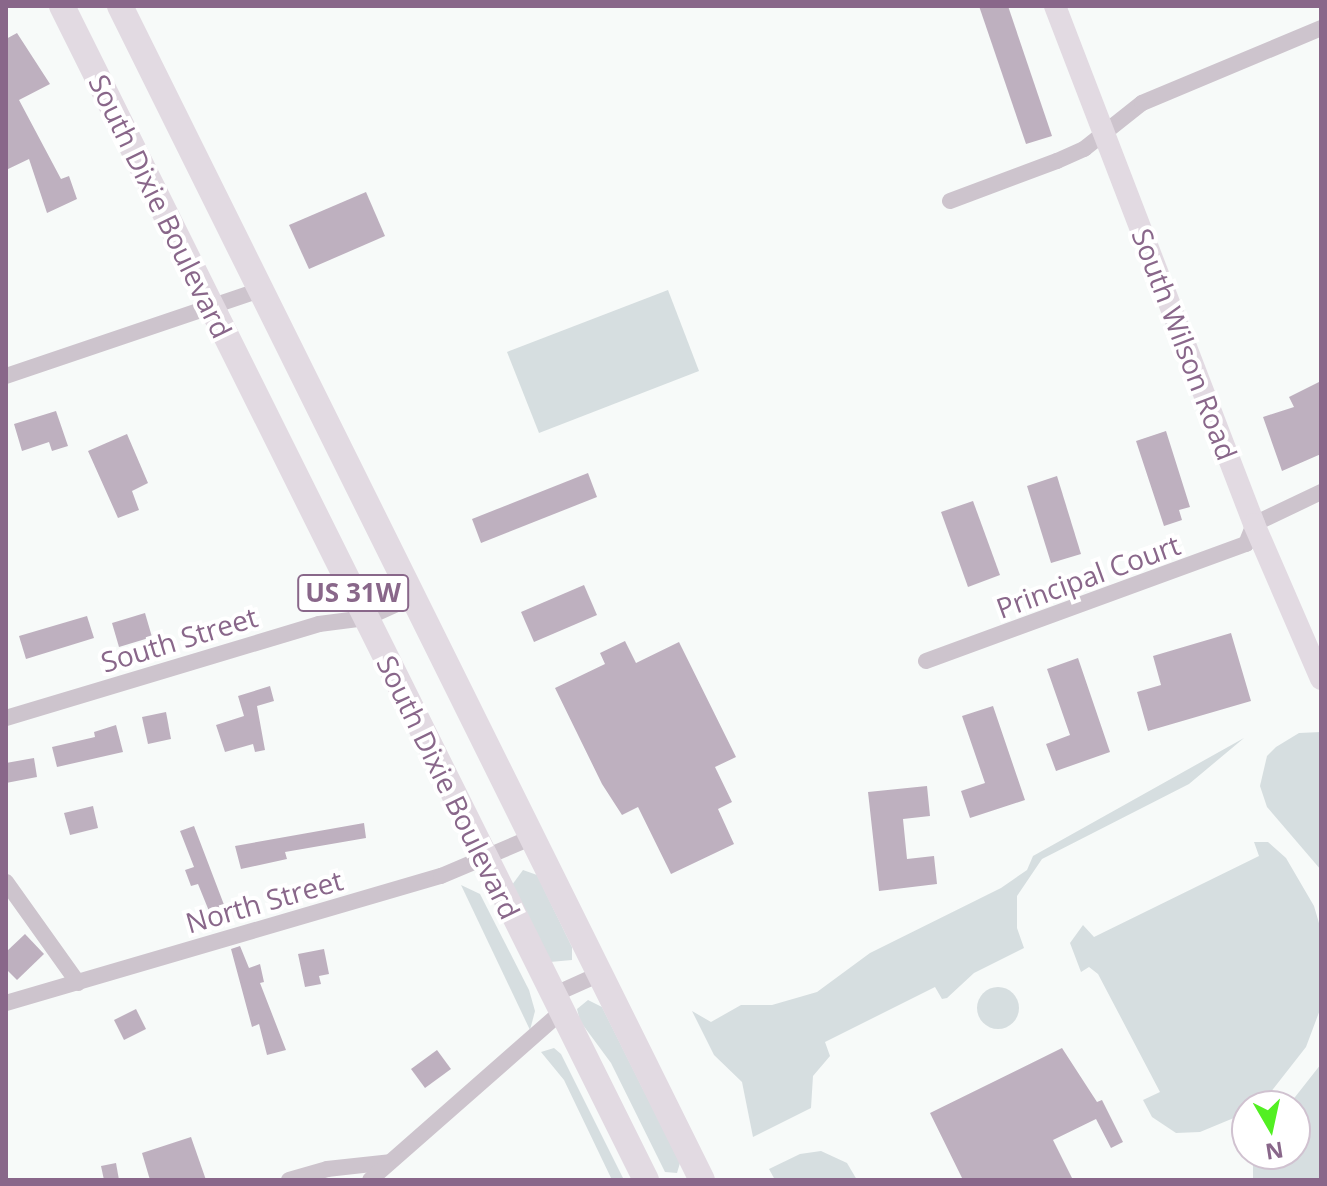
<!DOCTYPE html>
<style>
body{margin:0}
#map{position:relative;width:1327px;height:1186px;overflow:hidden;background:#f7faf9;font-family:"Open Sans",sans-serif}
div>[style]{position:absolute}
.green>*{inset:0;background:#d6dee0}
.round{border-radius:50%}
.building>*{inset:0;background:#beb0bf}
.minor>*{height:16px;margin:-8px;padding:0 8px;transform-origin:8px;border-radius:8px;background:#cdc4cd}
.secondary>*{height:22px;margin:-11px;padding:0 11px;transform-origin:11px;border-radius:11px;background:#e2dae2}
.trunk>*{height:26px;margin:-13px;padding:0 13px;transform-origin:13px;border-radius:13px;background:#e2dae2}
span{translate:-50% -50%;white-space:nowrap;text-align:center;line-height:1.15;-webkit-text-stroke:8px #fff;paint-order:stroke}
.shield-label span{padding:2px 6px;background:#fff;border:2px solid;border-radius:6px;-webkit-text-stroke-width:0}
.shield-label{font-size:26px;color:#89678a;font-weight:700}
.street-label{font-size:28px;color:#89678a}
.frame{position:absolute;inset:0;border:8px solid #89678a;pointer-events:none}
.north{position:absolute;left:1231px;top:1090px;width:80px;height:80px;box-sizing:border-box;background:#fff;border:2px solid #d0c2d0;border-radius:50%;rotate:171deg;font-size:22px;font-weight:700;line-height:32px;text-align:center;color:#89678a}
.north::after{content:'';display:block;margin:auto;width:28px;height:36px;background:#52ef22;clip-path:polygon(50% 0,100% 100%,50% 72%,0 100%)}
</style>
<div id="map">
<div class="green">
<i style="clip-path:polygon(668px 290px,699px 371px,539px 433px,507px 352px)"></i>
<i style="clip-path:polygon(1321px 732px,1321px 870px,1267px 807px,1260px 786px,1267px 756px,1276px 747px,1299px 733px)"></i>
<i style="clip-path:polygon(1244px 738px,1189px 784px,1042px 859px,1017px 896px,1017px 928px,1024px 948px,974px 973px,947px 998px,942px 999px,935px 987px,825px 1042px,830px 1056px,813px 1076px,811px 1108px,753px 1137px,742px 1082px,714px 1055px,692px 1011px,711px 1022px,741px 1005px,772px 1005px,817px 992px,870px 953px,1001px 888px,1027px 870px,1033px 856px)"></i>
<i style="clip-path:polygon(1254px 842px,1268px 842px,1286px 858px,1314px 906px,1321px 930px,1321px 1007px,1306px 1047px,1270px 1093px,1241px 1115px,1200px 1132px,1176px 1133px,1152px 1117px,1143px 1100px,1160px 1092px,1098px 974px,1089px 967px,1081px 972px,1070px 943px,1083px 925px,1094px 937px,1259px 856px)"></i>
<i style="clip-path:polygon(523px 870px,537px 875px,572px 947px,572px 960px,550px 962px,512px 885px)"></i>
<i style="clip-path:polygon(461px 885px,480px 894px,529px 990px,535px 1011px,530px 1030px)"></i>
<i class="round" style="left:977px;top:987px;width:42px;height:42px"></i>
<i style="clip-path:polygon(588px 1000px,602px 1007px,680px 1163px,677px 1173px,665px 1172px,611px 1063px,580px 1021px,577px 1009px)"></i>
<i style="clip-path:polygon(554px 1048px,561px 1054px,624px 1180px,612px 1180px,564px 1080px,541px 1052px)"></i>
<i style="clip-path:polygon(1321px 1064px,1321px 1180px,1253px 1180px,1253px 1154px,1295px 1154px,1295px 1106px,1288px 1106px)"></i>
<i style="clip-path:polygon(821px 1151px,847px 1163px,857px 1180px,775px 1180px,769px 1169px,800px 1154px)"></i>
</div>
<div class="building">
<i style="clip-path:polygon(979px 6px,1008px 6px,1052px 136px,1026px 144px)"></i>
<i style="clip-path:polygon(17px 33px,50px 84px,19px 100px,61px 179px,69px 176px,77px 199px,47px 213px,29px 159px,6px 170px,6px 39px)"></i>
<i style="clip-path:polygon(366px 192px,385px 236px,309px 269px,289px 225px)"></i>
<i style="clip-path:polygon(1321px 381px,1321px 454px,1282px 471px,1263px 417px,1294px 407px,1289px 397px)"></i>
<i style="clip-path:polygon(56px 411px,68px 446px,52px 451px,49px 442px,22px 451px,14px 424px)"></i>
<i style="clip-path:polygon(1166px 431px,1190px 507px,1179px 510px,1182px 520px,1164px 526px,1136px 441px)"></i>
<i style="clip-path:polygon(127px 434px,148px 483px,132px 491px,139px 510px,118px 518px,88px 451px)"></i>
<i style="clip-path:polygon(588px 473px,597px 497px,481px 543px,472px 519px)"></i>
<i style="clip-path:polygon(1057px 476px,1081px 554px,1051px 563px,1027px 486px)"></i>
<i style="clip-path:polygon(973px 501px,1000px 575px,968px 587px,941px 512px)"></i>
<i style="clip-path:polygon(584px 585px,597px 615px,534px 642px,521px 612px)"></i>
<i style="clip-path:polygon(145px 613px,152px 637px,119px 647px,112px 623px)"></i>
<i style="clip-path:polygon(87px 616px,94px 638px,26px 659px,19px 636px)"></i>
<i style="clip-path:polygon(1231px 633px,1251px 701px,1148px 731px,1137px 692px,1161px 685px,1153px 656px)"></i>
<i style="clip-path:polygon(625px 641px,636px 663px,679px 642px,736px 757px,715px 767px,732px 802px,718px 809px,734px 844px,671px 874px,638px 807px,622px 815px,602px 784px,555px 688px,605px 664px,600px 653px)"></i>
<i style="clip-path:polygon(1078px 658px,1110px 752px,1056px 771px,1046px 744px,1070px 735px,1047px 669px)"></i>
<i style="clip-path:polygon(270px 686px,274px 701px,257px 706px,265px 750px,255px 752px,253px 744px,225px 752px,216px 725px,244px 716px,238px 696px)"></i>
<i style="clip-path:polygon(993px 706px,1025px 800px,970px 818px,961px 791px,985px 783px,962px 716px)"></i>
<i style="clip-path:polygon(166px 712px,171px 739px,148px 744px,142px 717px)"></i>
<i style="clip-path:polygon(116px 725px,123px 752px,57px 767px,52px 747px,95px 737px,94px 732px)"></i>
<i style="clip-path:polygon(34px 758px,37px 777px,6px 783px,6px 763px)"></i>
<i style="clip-path:polygon(927px 786px,930px 816px,903px 819px,907px 859px,934px 856px,937px 884px,879px 891px,868px 792px)"></i>
<i style="clip-path:polygon(93px 806px,98px 828px,70px 835px,64px 813px)"></i>
<i style="clip-path:polygon(364px 823px,366px 838px,285px 852px,287px 859px,241px 869px,235px 846px)"></i>
<i style="clip-path:polygon(194px 826px,226px 910px,211px 916px,198px 884px,191px 886px,185px 870px,194px 867px,180px 831px)"></i>
<i style="clip-path:polygon(25px 934px,44px 954px,17px 980px,6px 969px,6px 952px)"></i>
<i style="clip-path:polygon(240px 946px,249px 968px,260px 964px,264px 982px,260px 983px,286px 1050px,267px 1055px,259px 1024px,252px 1027px,231px 949px)"></i>
<i style="clip-path:polygon(324px 949px,329px 974px,319px 976px,321px 984px,305px 987px,298px 954px)"></i>
<i style="clip-path:polygon(136px 1009px,146px 1029px,124px 1040px,114px 1020px)"></i>
<i style="clip-path:polygon(1062px 1048px,1097px 1102px,1102px 1100px,1123px 1142px,1111px 1148px,1096px 1119px,1053px 1140px,1073px 1180px,963px 1180px,930px 1113px)"></i>
<i style="clip-path:polygon(437px 1050px,451px 1069px,425px 1088px,411px 1069px)"></i>
<i style="clip-path:polygon(191px 1137px,206px 1180px,150px 1180px,142px 1153px)"></i>
<i style="clip-path:polygon(116px 1163px,119px 1180px,104px 1180px,101px 1166px)"></i>
</div>
<div class="minor">
<i style="left:950px;top:201px;width:114px;rotate:-20.5deg"></i>
<i style="left:1057px;top:161px;width:30px;rotate:-24deg"></i>
<i style="left:1084px;top:149px;width:74px;rotate:-38.4deg"></i>
<i style="left:1142px;top:103px;width:194px;rotate:-22.7deg"></i>
<i style="left:6px;top:376px;width:268px;rotate:-18.7deg"></i>
<i style="left:926px;top:661px;width:341px;rotate:-20.1deg"></i>
<i style="left:1246px;top:544px;width:22px;rotate:-68deg"></i>
<i style="left:1254px;top:524px;width:74px;rotate:-25.5deg"></i>
<i style="left:6px;top:718px;width:327px;rotate:-16.7deg"></i>
<i style="left:319px;top:624px;width:47px;rotate:-7.3deg"></i>
<i style="left:366px;top:618px;width:51px;rotate:-24.5deg"></i>
<i style="left:6px;top:882px;width:124px;rotate:54.5deg"></i>
<i style="left:553px;top:995px;width:54px;rotate:-24.2deg"></i>
<i style="left:6px;top:1003px;width:453px;rotate:-16.3deg"></i>
<i style="left:441px;top:876px;width:100px;rotate:-23deg"></i>
<i style="left:289px;top:1180px;width:40px;rotate:-16deg"></i>
<i style="left:327px;top:1169px;width:63px;rotate:-6.3deg"></i>
<i style="left:370px;top:1180px;width:254px;rotate:-41.3deg"></i>
</div>
<div class="secondary">
<i style="left:1055px;top:6px;width:555px;rotate:68.98deg"></i>
<i style="left:1254px;top:524px;width:169px;rotate:66.6deg"></i>
</div>
<div class="trunk">
<i style="left:62px;top:6px;width:1311px;rotate:63.55deg"></i>
<i style="left:120px;top:6px;width:1310px;rotate:63.63deg"></i>
</div>
<div class="shield-label">
<span style="left:353px;top:593px">US 31W</span>
</div>
<div class="street-label">
<span style="left:161px;top:206px;rotate:64deg">South Dixie Boulevard</span>
<span style="left:1185px;top:344px;rotate:69deg">South Wilson Road</span>
<span style="left:1088px;top:576px;rotate:-20deg">Principal Court</span>
<span style="left:179px;top:639px;rotate:-17deg">South Street</span>
<span style="left:449px;top:787px;rotate:64deg">South Dixie Boulevard</span>
<span style="left:264px;top:901px;rotate:-16deg">North Street</span>
</div>
<div class="frame"></div>
<div class="north">N</div>
</div>
